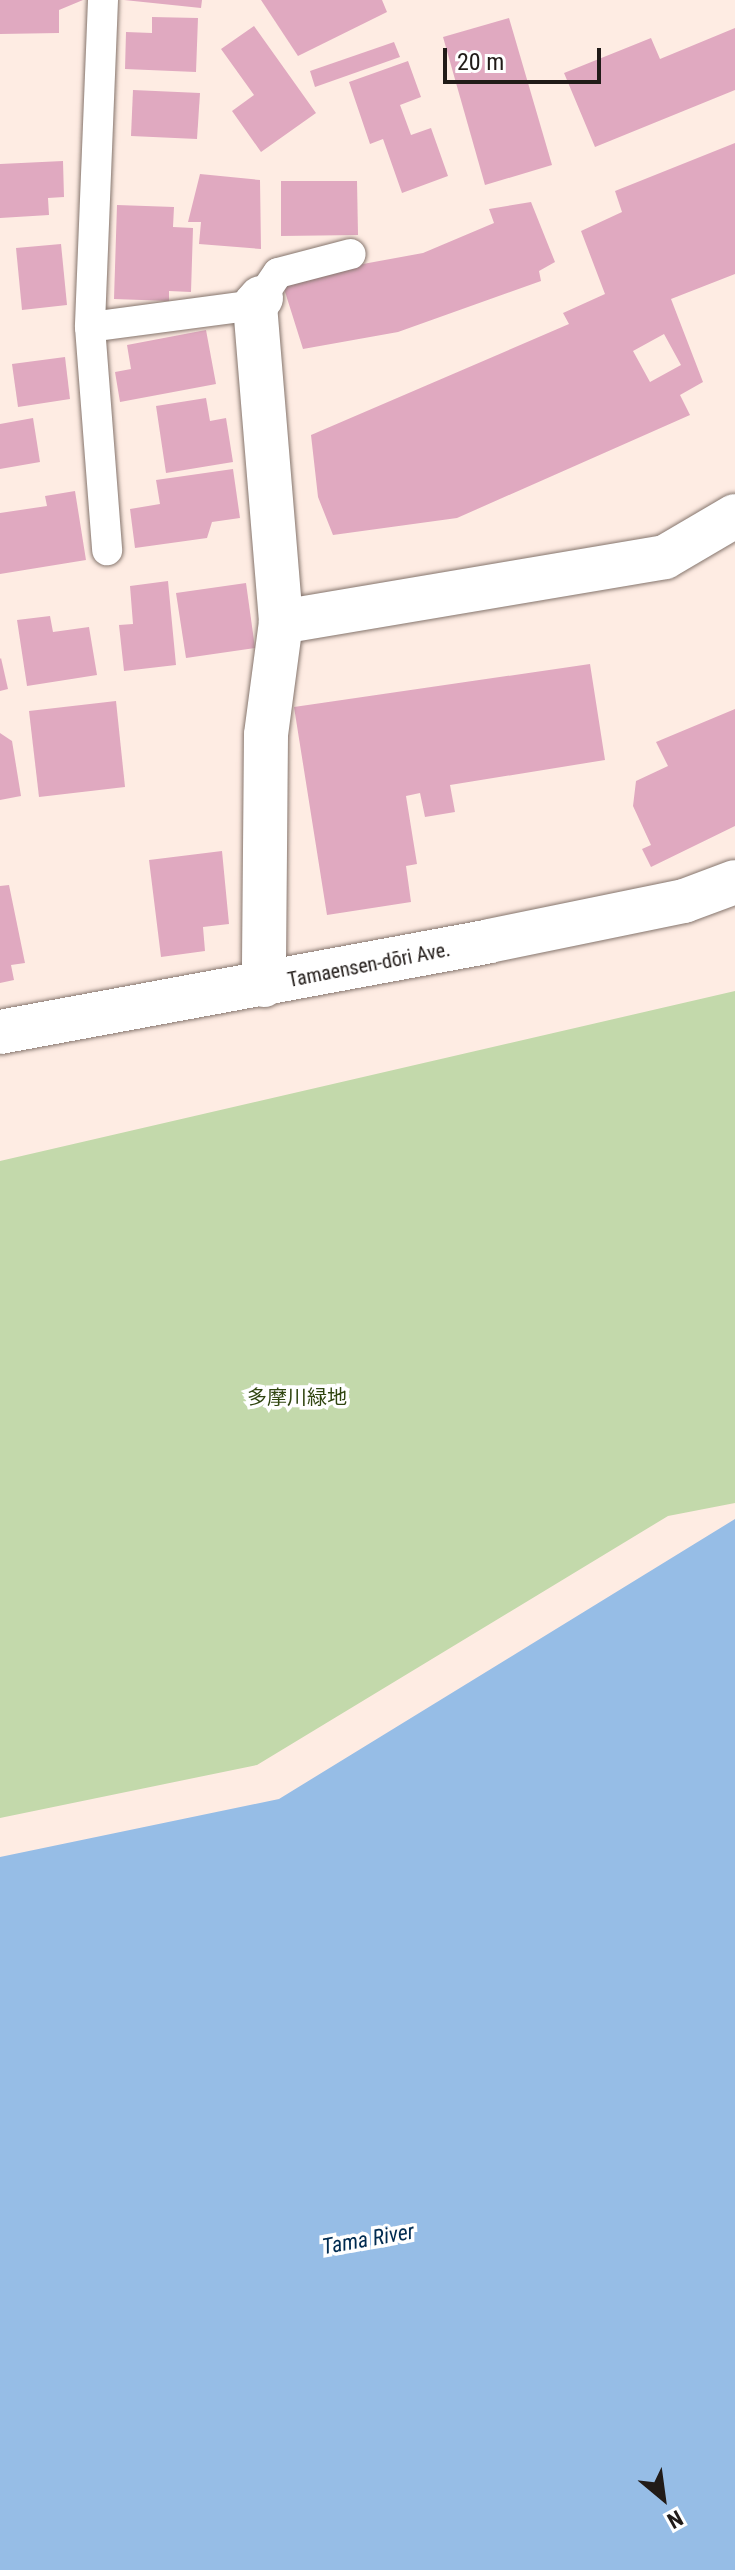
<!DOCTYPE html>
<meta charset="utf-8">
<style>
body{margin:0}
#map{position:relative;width:735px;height:2570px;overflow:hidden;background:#feece3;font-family:"Roboto Condensed","Noto Sans JP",sans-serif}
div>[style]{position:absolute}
.green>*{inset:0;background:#c3d9ab}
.water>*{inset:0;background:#96bde6}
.building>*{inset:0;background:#e0a9c0}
.roads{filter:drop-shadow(0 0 2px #85756d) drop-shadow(0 0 2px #85756d)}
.service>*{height:30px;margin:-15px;padding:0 15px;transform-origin:15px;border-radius:15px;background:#fff}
.minor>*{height:44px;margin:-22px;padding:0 22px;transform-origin:22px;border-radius:22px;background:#fff}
.primary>*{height:44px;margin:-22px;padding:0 22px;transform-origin:22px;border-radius:22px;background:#fff}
span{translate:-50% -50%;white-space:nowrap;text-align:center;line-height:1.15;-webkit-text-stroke:7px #fff;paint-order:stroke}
.street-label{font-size:20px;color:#211b18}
.park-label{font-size:20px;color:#304510}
.water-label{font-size:22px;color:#002b50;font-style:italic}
.north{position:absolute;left:623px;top:2458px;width:80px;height:80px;-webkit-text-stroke:6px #fff;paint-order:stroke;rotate:151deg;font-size:22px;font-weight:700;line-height:32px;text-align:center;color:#211b18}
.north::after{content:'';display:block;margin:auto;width:28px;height:36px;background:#211b18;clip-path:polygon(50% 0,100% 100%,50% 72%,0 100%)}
.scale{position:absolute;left:443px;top:48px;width:158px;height:36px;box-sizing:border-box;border:4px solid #211b18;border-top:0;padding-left:10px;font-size:24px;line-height:28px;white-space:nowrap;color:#211b18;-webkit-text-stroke:6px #fff;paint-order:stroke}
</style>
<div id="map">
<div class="green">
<i style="clip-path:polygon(735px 991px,735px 1503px,668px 1516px,257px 1765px,0 1818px,0 1161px)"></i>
</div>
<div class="water">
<i style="clip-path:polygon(735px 1519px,735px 2570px,0 2570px,0 1857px,279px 1799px)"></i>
</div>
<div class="building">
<i style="clip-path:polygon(0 0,83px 0,59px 10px,59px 33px,0 34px)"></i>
<i style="clip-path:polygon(124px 0,202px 0,201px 8px)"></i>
<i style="clip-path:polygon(261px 0,382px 0,387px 12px,298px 56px)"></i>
<i style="clip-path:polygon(152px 17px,198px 18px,196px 72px,125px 69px,126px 32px,152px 33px)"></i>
<i style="clip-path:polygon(509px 18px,552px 165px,485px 185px,443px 37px)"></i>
<i style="clip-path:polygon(254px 26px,316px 113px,261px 152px,232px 111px,254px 95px,221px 49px)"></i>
<i style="clip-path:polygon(735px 28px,735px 90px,595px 147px,564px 73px,651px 38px,660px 59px)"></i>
<i style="clip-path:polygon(394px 42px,400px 57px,315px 87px,310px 71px)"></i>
<i style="clip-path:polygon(408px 61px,421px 97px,400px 105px,411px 135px,431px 128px,448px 176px,402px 193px,383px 139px,370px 144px,349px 82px)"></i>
<i style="clip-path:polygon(133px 90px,200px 93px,197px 139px,131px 136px)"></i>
<i style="clip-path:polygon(evenodd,735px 143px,735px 274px,671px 299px,703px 382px,680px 395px,690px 415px,457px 518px,333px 535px,318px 497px,311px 435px,569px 324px,563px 313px,605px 294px,581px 231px,622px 212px,615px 191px,735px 143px,664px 334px,681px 365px,650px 382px,633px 351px,664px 334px)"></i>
<i style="clip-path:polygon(63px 161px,64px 197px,48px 198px,49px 215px,0 218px,0 164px)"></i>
<i style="clip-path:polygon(200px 174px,260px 180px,261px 249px,199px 244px,201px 222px,188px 222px)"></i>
<i style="clip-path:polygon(281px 181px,357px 181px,358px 235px,281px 236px)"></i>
<i style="clip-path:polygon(531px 202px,555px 262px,539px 271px,541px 281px,398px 332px,303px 349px,281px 279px,423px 253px,494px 223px,489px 209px)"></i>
<i style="clip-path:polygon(117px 205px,174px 207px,173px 227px,193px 228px,191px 292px,169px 291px,169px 301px,114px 299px)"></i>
<i style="clip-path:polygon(61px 244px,67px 305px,22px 310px,16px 248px)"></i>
<i style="clip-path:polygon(206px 330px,216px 384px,120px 402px,115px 372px,131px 369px,127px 345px)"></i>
<i style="clip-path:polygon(65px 357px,70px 399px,18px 407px,12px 364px)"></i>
<i style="clip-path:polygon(206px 398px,210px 421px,226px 418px,233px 462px,166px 473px,156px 406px)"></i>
<i style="clip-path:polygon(33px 418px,40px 462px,0 469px,0 424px)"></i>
<i style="clip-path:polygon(233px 469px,240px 518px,212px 522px,207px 538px,135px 548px,130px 509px,160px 504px,156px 480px)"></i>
<i style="clip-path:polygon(75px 491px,86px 560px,0 574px,0 513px,47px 506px,45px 496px)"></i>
<i style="clip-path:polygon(168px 581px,176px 665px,124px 671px,119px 625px,133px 624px,130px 586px)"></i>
<i style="clip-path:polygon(246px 583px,255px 648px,186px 658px,176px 593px)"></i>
<i style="clip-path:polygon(50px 616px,53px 632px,89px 627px,97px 675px,27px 686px,17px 620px)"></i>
<i style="clip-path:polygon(1px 658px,8px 689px,0 691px,0 659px)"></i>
<i style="clip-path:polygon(590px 664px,605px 760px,450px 785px,455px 812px,425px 817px,420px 793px,406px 796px,417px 864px,406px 866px,411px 902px,327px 915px,294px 707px)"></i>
<i style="clip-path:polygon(116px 701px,125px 787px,39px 797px,29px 711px)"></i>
<i style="clip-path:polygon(735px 709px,735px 826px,651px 867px,642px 849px,651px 845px,633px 806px,636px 781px,668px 766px,656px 742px)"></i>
<i style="clip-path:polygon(0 733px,12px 741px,21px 796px,0 800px)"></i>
<i style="clip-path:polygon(222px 851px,229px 924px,203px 927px,205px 951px,161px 957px,149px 860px)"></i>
<i style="clip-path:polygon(9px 885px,25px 963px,11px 965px,14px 980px,0 983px,0 886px)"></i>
</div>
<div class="roads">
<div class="service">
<i style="left:103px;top:0;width:327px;rotate:92.3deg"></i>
<i style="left:90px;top:327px;width:224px;rotate:85.6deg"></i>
<i style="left:261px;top:298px;width:30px;rotate:-56deg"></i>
<i style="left:278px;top:273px;width:75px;rotate:-14.6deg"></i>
<i style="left:90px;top:327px;width:166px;rotate:-7.6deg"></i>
</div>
<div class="minor">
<i style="left:261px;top:298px;width:9px;rotate:131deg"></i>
<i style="left:255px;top:305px;width:318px;rotate:85.3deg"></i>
<i style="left:281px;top:622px;width:114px;rotate:97.6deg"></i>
<i style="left:266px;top:735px;width:250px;rotate:90.5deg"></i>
<i style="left:281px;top:622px;width:389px;rotate:-9.6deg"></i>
<i style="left:665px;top:557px;width:81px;rotate:-30.4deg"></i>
</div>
<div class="primary">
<i style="left:0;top:1032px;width:497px;rotate:-10.5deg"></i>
<i style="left:489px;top:941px;width:199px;rotate:-11.6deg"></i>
<i style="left:684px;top:901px;width:54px;rotate:-20.4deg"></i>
</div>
</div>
<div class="street-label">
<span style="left:369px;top:965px;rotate:-11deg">Tamaensen-dōri Ave.</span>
</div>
<div class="park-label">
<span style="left:297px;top:1397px">多摩川緑地</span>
</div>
<div class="water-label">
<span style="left:368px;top:2239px;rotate:-10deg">Tama River</span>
</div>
<div class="north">N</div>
<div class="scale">20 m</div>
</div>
